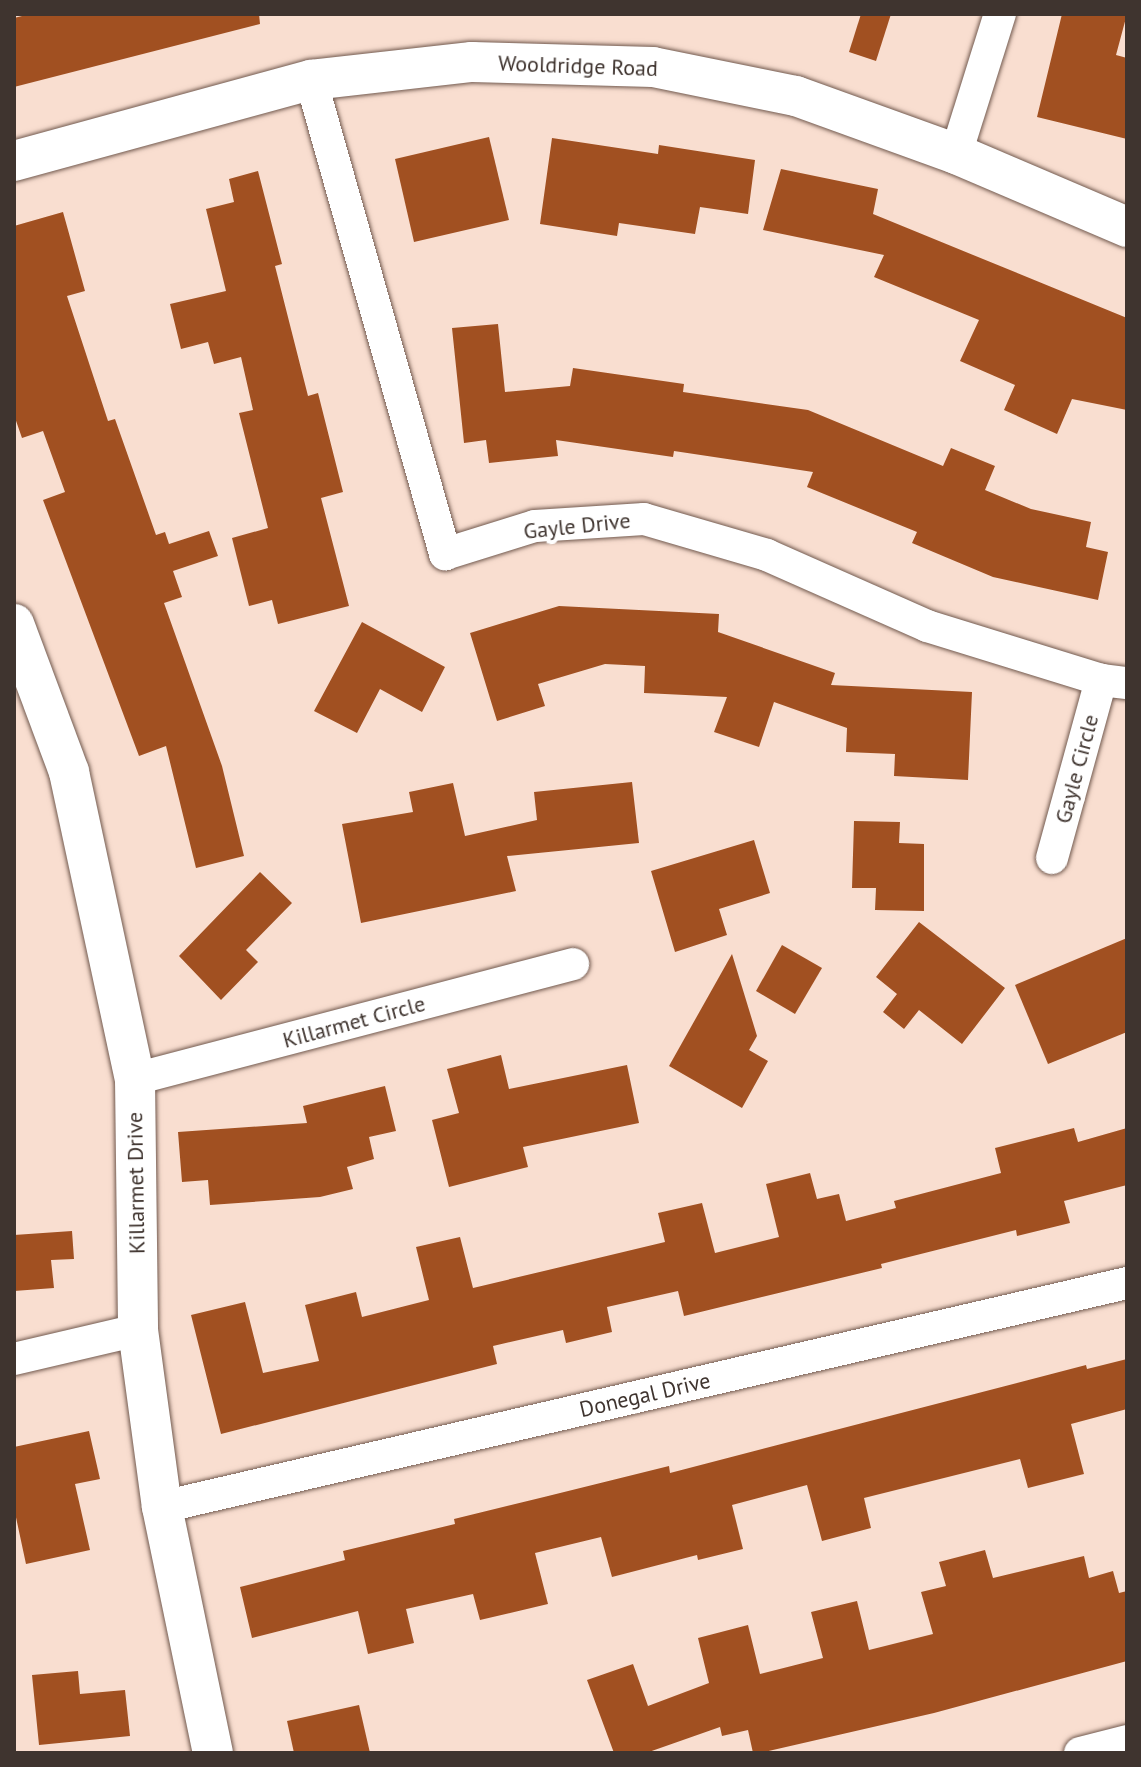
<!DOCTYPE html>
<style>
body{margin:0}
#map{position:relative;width:1141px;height:1767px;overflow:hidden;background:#f9ded0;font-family:"PT Sans",sans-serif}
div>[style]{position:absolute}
.building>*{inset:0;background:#a15021}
.roads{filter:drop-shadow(0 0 2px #725a4f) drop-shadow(0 0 2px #725a4f)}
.minor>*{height:32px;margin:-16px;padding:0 16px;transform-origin:16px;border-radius:16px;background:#fff}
.tertiary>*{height:40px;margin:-20px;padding:0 20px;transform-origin:20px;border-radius:20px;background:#fff}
span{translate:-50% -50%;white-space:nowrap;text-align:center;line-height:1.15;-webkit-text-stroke:8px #fff;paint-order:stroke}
.street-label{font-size:22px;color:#3f342f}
.frame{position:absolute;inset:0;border:16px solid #3f342f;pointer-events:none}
</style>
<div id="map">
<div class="building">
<i style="clip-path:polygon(30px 14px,259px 14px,260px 24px,14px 87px,14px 18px)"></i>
<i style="clip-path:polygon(861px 14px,891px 14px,876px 61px,849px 52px)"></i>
<i style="clip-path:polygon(1062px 14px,1127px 14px,1116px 55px,1127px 58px,1127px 139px,1037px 117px)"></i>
<i style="clip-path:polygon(489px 137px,509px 220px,414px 242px,395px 159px)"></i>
<i style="clip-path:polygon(552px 138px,658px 154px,659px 145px,755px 160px,748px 214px,700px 207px,695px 234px,619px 223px,617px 236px,540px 224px)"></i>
<i style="clip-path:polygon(781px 169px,878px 189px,873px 214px,1127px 318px,1127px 410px,1072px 399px,1057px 434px,1004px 410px,1015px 385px,960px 361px,979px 320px,874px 277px,884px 255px,763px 230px)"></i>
<i style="clip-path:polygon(258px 171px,282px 264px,275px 266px,308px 396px,318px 393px,343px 492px,321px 498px,349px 606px,278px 624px,272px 600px,249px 606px,232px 538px,268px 528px,239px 413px,253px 410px,241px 357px,214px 364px,208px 342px,181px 349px,170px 304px,226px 291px,206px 209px,234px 202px,229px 179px)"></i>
<i style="clip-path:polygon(63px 212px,85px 291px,67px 296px,108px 421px,115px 419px,156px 535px,165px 532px,169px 544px,209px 531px,218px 556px,173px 571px,182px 597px,164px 603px,222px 766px,244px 856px,196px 868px,166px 746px,139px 756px,43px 500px,65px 492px,43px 431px,22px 438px,14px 415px,14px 226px)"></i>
<i style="clip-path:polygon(498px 324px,505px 392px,570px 386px,573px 368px,684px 384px,683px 392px,808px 410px,943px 466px,951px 448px,995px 466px,985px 490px,1031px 509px,1091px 522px,1086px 547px,1108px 552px,1098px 600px,993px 577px,912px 543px,917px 532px,807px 487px,813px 472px,674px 451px,673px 457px,556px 440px,558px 456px,489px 463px,486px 440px,464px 443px,452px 328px)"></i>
<i style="clip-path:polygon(559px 606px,719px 614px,718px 632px,835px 673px,831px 685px,972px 692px,968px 780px,894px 776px,895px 754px,846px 752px,847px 728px,774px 702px,759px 747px,714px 732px,727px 697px,644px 693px,645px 666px,605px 664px,538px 684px,545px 706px,497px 721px,470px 633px)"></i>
<i style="clip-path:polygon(362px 622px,445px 667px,422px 712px,380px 689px,357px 733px,314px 711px)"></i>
<i style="clip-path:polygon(632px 782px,639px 843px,507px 856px,516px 891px,361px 923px,342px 824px,413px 812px,409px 792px,453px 783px,465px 836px,537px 820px,534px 792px)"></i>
<i style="clip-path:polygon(854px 821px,900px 822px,899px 843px,924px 844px,924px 911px,875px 910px,876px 888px,852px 888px)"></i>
<i style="clip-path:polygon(754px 840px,770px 893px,719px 909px,727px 935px,675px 952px,651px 871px)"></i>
<i style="clip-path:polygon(260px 872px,292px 903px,246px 950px,258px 962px,221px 1000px,179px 956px)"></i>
<i style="clip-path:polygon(919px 922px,1005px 988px,962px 1044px,919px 1010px,904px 1029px,883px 1012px,897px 994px,876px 977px)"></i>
<i style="clip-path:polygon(1127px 938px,1127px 1032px,1048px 1064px,1015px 985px)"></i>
<i style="clip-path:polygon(782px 945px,822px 968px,795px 1014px,756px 991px)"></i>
<i style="clip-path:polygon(732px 954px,757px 1036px,749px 1050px,768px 1061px,742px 1108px,669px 1066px)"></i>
<i style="clip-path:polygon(501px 1055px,509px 1089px,627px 1065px,639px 1123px,523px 1147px,528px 1167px,449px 1187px,432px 1120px,459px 1113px,447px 1069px)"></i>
<i style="clip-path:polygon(385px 1086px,396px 1131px,369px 1137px,374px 1159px,347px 1167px,353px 1189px,320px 1197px,210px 1205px,208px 1180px,182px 1182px,178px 1132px,307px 1123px,303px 1106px)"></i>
<i style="clip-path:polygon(1074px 1128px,1078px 1142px,1127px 1128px,1127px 1185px,1064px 1201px,1070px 1223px,1017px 1236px,1016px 1230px,881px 1264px,882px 1268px,684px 1316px,678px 1291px,607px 1307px,612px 1332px,566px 1343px,563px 1330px,493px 1346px,497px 1364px,221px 1434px,191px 1315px,245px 1302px,263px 1373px,319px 1361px,305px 1305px,356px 1292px,362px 1317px,429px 1300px,416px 1247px,460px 1237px,473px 1288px,665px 1242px,658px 1213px,702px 1203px,715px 1253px,779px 1237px,766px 1184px,810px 1173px,817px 1199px,839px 1194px,846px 1221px,896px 1208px,894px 1201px,1001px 1173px,995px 1148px)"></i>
<i style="clip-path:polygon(72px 1231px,74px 1259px,51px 1260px,54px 1288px,14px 1291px,14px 1235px)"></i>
<i style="clip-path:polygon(1127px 1359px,1127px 1409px,1071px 1424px,1084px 1474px,1028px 1488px,1020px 1459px,864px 1498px,871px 1528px,822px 1541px,807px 1485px,732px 1505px,743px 1549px,698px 1560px,697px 1555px,612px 1577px,601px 1537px,535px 1553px,548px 1604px,480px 1620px,473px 1594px,406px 1609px,414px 1643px,368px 1654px,358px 1611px,252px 1638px,240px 1587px,345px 1560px,343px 1551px,455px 1524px,454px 1519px,544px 1497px,669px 1466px,670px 1473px,1086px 1365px,1087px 1369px)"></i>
<i style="clip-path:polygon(89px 1431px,100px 1479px,75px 1484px,90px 1550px,26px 1564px,14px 1508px,14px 1447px)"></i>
<i style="clip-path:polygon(985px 1550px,993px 1578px,1084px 1556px,1089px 1578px,1113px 1571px,1119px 1593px,1127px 1591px,1127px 1661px,934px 1713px,760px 1753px,753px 1753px,748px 1730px,722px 1736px,720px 1727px,646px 1753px,614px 1753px,587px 1680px,633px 1664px,648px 1706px,709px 1683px,698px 1638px,748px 1625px,760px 1674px,823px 1658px,811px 1612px,857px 1601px,869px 1650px,933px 1634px,921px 1592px,946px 1586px,939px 1562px)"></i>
<i style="clip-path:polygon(78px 1671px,80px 1694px,125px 1690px,130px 1736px,39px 1745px,32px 1675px)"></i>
<i style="clip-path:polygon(359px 1705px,370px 1753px,294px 1753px,287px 1721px)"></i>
</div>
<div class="roads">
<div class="minor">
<i style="left:311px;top:80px;width:493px;rotate:74.2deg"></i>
<i style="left:445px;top:554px;width:94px;rotate:-17.3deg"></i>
<i style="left:535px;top:526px;width:109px;rotate:-3.7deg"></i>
<i style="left:644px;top:519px;width:128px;rotate:16.3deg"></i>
<i style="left:767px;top:555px;width:175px;rotate:23.9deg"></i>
<i style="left:927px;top:626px;width:182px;rotate:17.2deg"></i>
<i style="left:1101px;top:680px;width:26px;rotate:7deg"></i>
<i style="left:956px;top:154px;width:147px;rotate:-72.6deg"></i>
<i style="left:1052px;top:858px;width:185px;rotate:-74.6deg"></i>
<i style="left:135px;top:1079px;width:453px;rotate:-14.7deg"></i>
<i style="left:14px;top:1359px;width:127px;rotate:-13.2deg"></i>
<i style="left:162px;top:1507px;width:991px;rotate:-13.07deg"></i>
<i style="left:1080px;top:1753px;width:49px;rotate:-14.3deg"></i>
</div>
<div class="tertiary">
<i style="left:14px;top:161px;width:308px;rotate:-15.3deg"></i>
<i style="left:311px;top:80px;width:162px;rotate:-6.4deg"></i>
<i style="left:472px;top:62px;width:181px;rotate:1.6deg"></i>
<i style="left:653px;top:67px;width:146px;rotate:11.5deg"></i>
<i style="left:796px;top:96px;width:170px;rotate:19.9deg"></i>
<i style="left:956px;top:154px;width:186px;rotate:23.1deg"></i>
<i style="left:14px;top:624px;width:158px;rotate:69.6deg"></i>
<i style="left:69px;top:772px;width:314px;rotate:77.9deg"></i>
<i style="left:135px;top:1079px;width:251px;rotate:89.3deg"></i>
<i style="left:138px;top:1330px;width:179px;rotate:82.3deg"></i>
<i style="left:162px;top:1507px;width:251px;rotate:78.3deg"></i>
</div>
</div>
<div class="street-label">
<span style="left:578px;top:66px;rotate:2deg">Wooldridge Road</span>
<span style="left:577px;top:526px;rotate:-6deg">Gayle Drive</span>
<span style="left:1077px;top:769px;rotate:-75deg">Gayle Circle</span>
<span style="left:354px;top:1022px;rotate:-15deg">Killarmet Circle</span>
<span style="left:136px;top:1183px;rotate:-91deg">Killarmet Drive</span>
<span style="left:645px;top:1395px;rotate:-13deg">Donegal Drive</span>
</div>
<div class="frame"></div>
</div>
